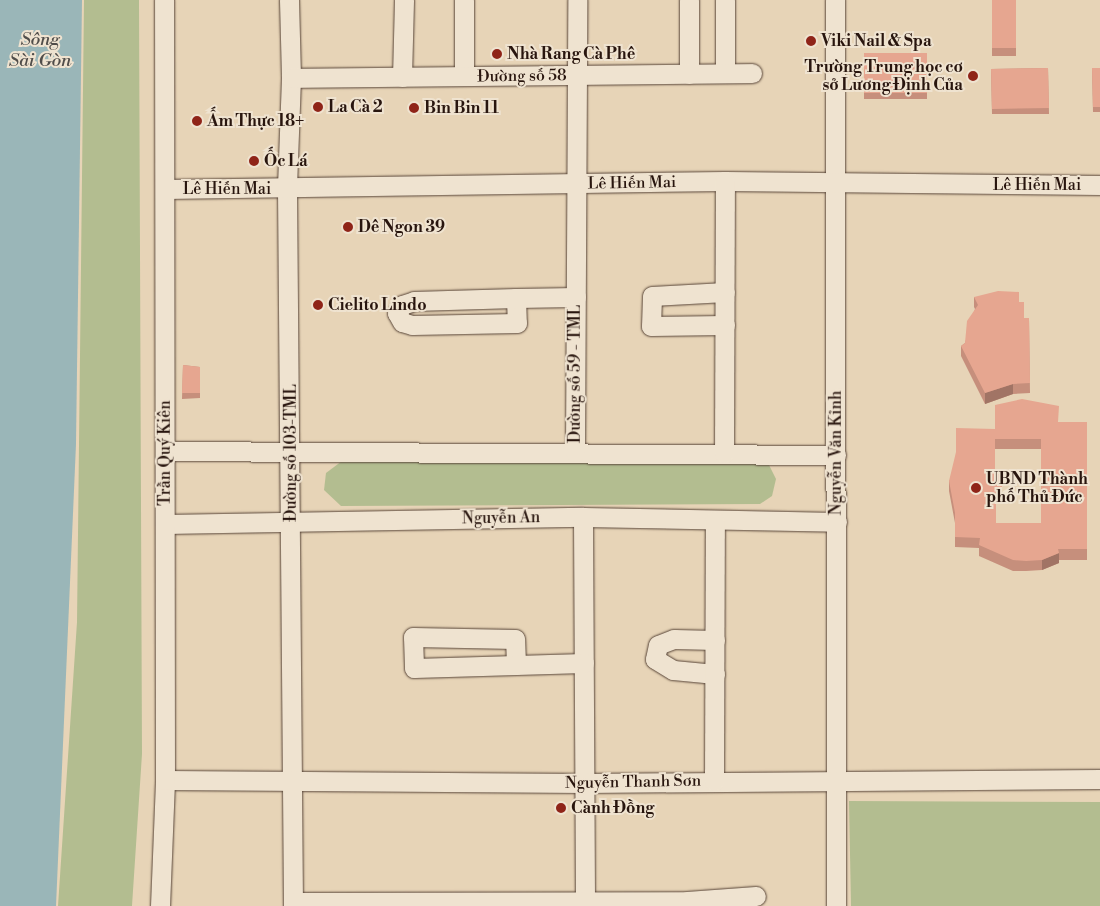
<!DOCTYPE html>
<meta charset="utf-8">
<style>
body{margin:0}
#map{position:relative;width:1100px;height:906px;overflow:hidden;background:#e7d4b7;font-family:"Libre Bodoni",serif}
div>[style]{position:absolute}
.green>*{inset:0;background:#b3bd90}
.water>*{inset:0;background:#9ab6b8}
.roads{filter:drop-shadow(0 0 1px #584538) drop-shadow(0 0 1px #584538)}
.minor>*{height:19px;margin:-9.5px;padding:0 9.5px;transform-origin:9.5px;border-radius:9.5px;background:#efe3d0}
.wall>*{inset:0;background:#c68f7c}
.shaded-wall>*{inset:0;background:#a17465}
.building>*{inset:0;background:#e6a690}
.dots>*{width:14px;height:14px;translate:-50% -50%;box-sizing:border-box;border:2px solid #efe3d0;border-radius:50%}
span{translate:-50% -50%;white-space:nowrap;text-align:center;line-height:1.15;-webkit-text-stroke:4px #efe3d0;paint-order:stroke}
.poi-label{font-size:16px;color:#28150e;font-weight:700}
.left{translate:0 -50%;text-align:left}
.right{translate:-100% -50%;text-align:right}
.street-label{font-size:16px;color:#28150e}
.water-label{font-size:18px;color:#504d4a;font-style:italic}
</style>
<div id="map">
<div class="green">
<i style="clip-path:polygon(84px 0,139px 0,142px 754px,132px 906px,58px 906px,77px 622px)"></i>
<i style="clip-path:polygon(342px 461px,768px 463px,776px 479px,772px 496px,760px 504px,341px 506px,324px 490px,326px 473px)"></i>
<i style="clip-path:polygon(849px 801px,1100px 802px,1100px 906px,851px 906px)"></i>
</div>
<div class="water">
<i style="clip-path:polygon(0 0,82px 0,76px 444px,56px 906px,0 906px)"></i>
</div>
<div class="roads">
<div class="minor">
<i style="left:289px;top:0;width:78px;rotate:88.5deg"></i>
<i style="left:291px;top:78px;width:111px;rotate:92.1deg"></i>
<i style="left:287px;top:189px;width:717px;rotate:89.52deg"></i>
<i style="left:689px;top:0;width:74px;rotate:90deg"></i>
<i style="left:725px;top:0;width:73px;rotate:90deg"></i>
<i style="left:835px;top:0;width:906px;rotate:89.94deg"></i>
<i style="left:464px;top:76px;width:76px;rotate:-90deg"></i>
<i style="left:402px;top:77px;width:77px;rotate:-88.5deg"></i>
<i style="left:291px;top:78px;width:461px;rotate:-0.6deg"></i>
<i style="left:165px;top:189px;width:560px;rotate:-0.82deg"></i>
<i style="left:725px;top:181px;width:375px;rotate:0.6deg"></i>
<i style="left:516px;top:298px;width:25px;rotate:88deg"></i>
<i style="left:517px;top:323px;width:105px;rotate:178.9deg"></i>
<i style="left:412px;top:325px;width:10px;rotate:-163deg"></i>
<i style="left:402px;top:322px;width:10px;rotate:-119deg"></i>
<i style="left:397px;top:313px;width:9px;rotate:-58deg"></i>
<i style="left:402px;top:305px;width:13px;rotate:-18deg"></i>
<i style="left:414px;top:301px;width:102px;rotate:-1.7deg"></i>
<i style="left:516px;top:298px;width:60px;rotate:-1deg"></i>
<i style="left:725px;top:325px;width:74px;rotate:179.2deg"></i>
<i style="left:651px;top:326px;width:30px;rotate:-88deg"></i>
<i style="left:652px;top:296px;width:73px;rotate:-3.1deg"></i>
<i style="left:165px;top:451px;width:671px;rotate:0.34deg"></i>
<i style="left:575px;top:452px;width:452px;rotate:-89.7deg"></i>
<i style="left:724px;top:453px;width:272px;rotate:-89.8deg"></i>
<i style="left:583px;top:517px;width:389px;rotate:89.7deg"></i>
<i style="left:165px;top:524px;width:418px;rotate:-1deg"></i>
<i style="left:583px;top:517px;width:254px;rotate:1.1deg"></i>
<i style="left:516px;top:665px;width:26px;rotate:-92deg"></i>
<i style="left:515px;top:639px;width:102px;rotate:-178.9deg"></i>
<i style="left:413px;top:637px;width:31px;rotate:88deg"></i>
<i style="left:414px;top:668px;width:170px;rotate:-1.7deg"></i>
<i style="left:715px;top:674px;width:42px;rotate:-174.6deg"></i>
<i style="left:673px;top:670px;width:21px;rotate:-149deg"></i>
<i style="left:655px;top:659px;width:14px;rotate:-78deg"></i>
<i style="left:658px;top:645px;width:17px;rotate:-21deg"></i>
<i style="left:674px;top:639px;width:41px;rotate:1.4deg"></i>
<i style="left:165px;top:780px;width:419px;rotate:0.4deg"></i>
<i style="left:584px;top:783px;width:516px;rotate:-0.44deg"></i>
<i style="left:714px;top:781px;width:260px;rotate:-89.8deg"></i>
<i style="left:294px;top:902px;width:393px;rotate:-0.1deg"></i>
<i style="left:687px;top:901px;width:69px;rotate:-4.1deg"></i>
<i style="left:160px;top:906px;width:126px;rotate:-87.7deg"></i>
<i style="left:165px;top:780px;width:780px;rotate:-90.07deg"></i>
</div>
</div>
<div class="wall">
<i style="clip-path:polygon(992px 0,1016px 0,1016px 56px,992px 56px)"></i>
<i style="clip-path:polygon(864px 53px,927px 53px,927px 99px,864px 99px)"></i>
<i style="clip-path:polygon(1048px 68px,1049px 114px,992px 114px,991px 69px)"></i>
<i style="clip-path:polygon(1092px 68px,1100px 68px,1100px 112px,1093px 112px)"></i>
<i style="clip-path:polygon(974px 297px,1019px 302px,1024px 318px,1029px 318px,1030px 393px,1013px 394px,985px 404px,961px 356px,961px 346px,965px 343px,975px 309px,974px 307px)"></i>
<i style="clip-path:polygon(183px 365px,200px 367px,200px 398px,182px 399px)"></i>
<i style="clip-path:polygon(evenodd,1059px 422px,1087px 422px,1087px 560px,1059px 560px,1059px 563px,1042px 570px,1026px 571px,1013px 571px,979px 556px,979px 548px,955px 547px,955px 523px,949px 491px,949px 481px,995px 429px,1059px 422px,995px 449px,1041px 449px,1041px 523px,996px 523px,996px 500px,1002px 500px,1002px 470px,995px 470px,995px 449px)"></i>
</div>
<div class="shaded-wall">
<i style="clip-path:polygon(1013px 384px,1013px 394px,985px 404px,985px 393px)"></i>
<i style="clip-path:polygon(1059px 553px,1059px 563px,1042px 570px,1042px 560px)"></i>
</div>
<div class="building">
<i style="clip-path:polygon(992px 0,1016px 0,1016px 48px,992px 48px)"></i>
<i style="clip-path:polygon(864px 53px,927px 53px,927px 93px,864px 93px)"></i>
<i style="clip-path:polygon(1048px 68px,1049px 108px,992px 109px,991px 69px)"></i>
<i style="clip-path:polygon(1092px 68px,1100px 68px,1100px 107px,1093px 107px)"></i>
<i style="clip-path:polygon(998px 291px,1019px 292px,1019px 302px,1024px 302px,1024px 318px,1029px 318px,1030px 383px,1013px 384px,985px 393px,961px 346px,965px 343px,967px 321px,978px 305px,974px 297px)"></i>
<i style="clip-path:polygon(183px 365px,200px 367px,200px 393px,182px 393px)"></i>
<i style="clip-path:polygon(evenodd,1022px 399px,1059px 406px,1058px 422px,1087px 422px,1087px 549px,1058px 549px,1059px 553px,1042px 560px,1026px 561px,1013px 560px,979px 545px,980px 538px,955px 537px,955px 513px,949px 481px,956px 452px,956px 428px,995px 429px,995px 405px,1022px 399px,995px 439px,1041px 439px,1041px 523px,996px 523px,996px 490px,1002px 490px,1002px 470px,995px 470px,995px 439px)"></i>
</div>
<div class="dots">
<i style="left:811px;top:41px;background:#8f2418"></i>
<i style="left:497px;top:54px;background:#8f2418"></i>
<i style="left:973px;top:76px;background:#8f2418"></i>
<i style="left:318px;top:107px;background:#8f2418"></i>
<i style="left:414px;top:108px;background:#8f2418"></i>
<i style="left:197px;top:121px;background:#8f2418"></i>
<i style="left:254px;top:161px;background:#8f2418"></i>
<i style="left:348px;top:227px;background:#8f2418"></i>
<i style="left:318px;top:305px;background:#8f2418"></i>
<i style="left:976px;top:488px;background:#8f2418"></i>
<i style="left:561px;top:808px;background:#8f2418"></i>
</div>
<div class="poi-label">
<span class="left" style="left:821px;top:41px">Viki Nail &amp; Spa</span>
<span class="left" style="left:507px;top:54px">Nhà Rang Cà Phê</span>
<span class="right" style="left:963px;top:76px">Trường Trung học cơ<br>sở Lương Định Của</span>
<span class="left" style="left:328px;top:107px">La Cà 2</span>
<span class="left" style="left:424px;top:108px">Bin Bin 11</span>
<span class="left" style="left:207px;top:121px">Ấm Thực 18+</span>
<span class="left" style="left:264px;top:161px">Ốc Lá</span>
<span class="left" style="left:358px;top:227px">Dê Ngon 39</span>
<span class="left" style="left:328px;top:305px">Cielito Lindo</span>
<span class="left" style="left:986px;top:488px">UBND Thành<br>phố Thủ Đức</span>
<span class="left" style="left:571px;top:808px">Cành Đồng</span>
</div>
<div class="street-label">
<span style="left:522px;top:76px;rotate:-1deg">Đường số 58</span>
<span style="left:632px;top:183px;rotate:-1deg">Lê Hiến Mai</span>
<span style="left:1037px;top:185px">Lê Hiến Mai</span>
<span style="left:227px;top:189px">Lê Hiến Mai</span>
<span style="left:575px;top:374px;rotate:-90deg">Dường số 59 - TML</span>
<span style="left:165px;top:453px;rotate:-90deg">Trần Quý Kiên</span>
<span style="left:291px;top:453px;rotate:-90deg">Đường số 103-TML</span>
<span style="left:836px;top:453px;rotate:-90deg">Nguyễn Văn Kỉnh</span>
<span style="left:501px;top:518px;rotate:-1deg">Nguyễn An</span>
<span style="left:633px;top:782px;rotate:-1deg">Nguyễn Thanh Sơn</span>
</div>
<div class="water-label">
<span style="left:40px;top:51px">Sông<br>Sài Gòn</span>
</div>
</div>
